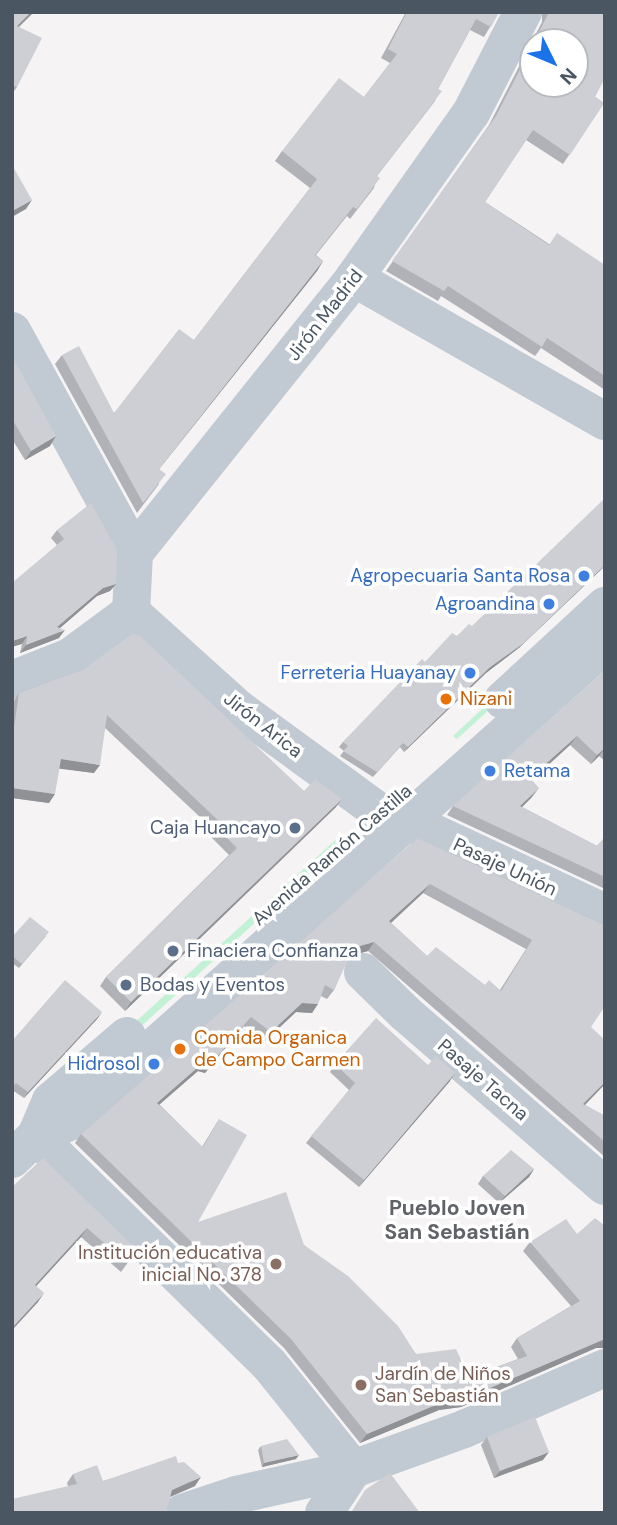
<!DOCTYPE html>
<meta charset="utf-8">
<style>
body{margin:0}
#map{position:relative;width:617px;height:1525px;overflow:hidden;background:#f5f3f3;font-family:"DM Sans",sans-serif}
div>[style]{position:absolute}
.green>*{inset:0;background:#c3f1d5}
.minor>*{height:38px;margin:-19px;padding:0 19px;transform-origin:19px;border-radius:19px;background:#c1cad2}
.wall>*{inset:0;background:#b0b2b7}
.shaded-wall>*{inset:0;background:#909195}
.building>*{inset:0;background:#cdcfd5}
.dots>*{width:19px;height:19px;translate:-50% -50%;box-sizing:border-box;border:4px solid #fff;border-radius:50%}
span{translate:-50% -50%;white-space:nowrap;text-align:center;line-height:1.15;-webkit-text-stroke:7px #fff;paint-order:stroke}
.street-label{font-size:19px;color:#4a5661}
.shop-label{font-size:19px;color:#366cbe}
.right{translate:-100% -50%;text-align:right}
.left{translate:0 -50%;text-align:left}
.food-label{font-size:19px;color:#c56008}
.service-label{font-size:19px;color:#4e5e75}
.education-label{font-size:19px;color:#785e54}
.neighbourhood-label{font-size:21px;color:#5f6368;font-weight:700}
.frame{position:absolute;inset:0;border:14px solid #4a5661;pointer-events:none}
.north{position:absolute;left:519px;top:28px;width:70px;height:70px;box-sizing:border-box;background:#fff;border:2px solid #b7bbc0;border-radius:50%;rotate:133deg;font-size:19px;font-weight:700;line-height:28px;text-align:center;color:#4a5661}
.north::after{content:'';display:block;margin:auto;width:24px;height:32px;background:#1a73e8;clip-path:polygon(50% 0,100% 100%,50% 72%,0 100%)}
</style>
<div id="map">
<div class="green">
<i style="clip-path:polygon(605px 594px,605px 605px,457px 739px,453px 736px)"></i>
<i style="clip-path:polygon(341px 835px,346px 840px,103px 1061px,99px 1055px)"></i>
</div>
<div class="minor">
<i style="left:354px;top:278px;width:289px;rotate:29.7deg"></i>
<i style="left:12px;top:331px;width:253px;rotate:61.2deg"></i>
<i style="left:131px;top:612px;width:59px;rotate:-87.1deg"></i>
<i style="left:134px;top:553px;width:352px;rotate:-51.3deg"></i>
<i style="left:354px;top:278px;width:202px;rotate:-54.7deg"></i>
<i style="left:471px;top:113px;width:114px;rotate:-62.8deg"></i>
<i style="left:131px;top:612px;width:142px;rotate:42.1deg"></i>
<i style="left:236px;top:707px;width:180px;rotate:36.2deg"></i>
<i style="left:381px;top:813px;width:26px;rotate:16deg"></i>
<i style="left:406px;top:820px;width:220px;rotate:25deg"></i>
<i style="left:12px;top:680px;width:62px;rotate:-21.6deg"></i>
<i style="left:70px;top:657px;width:76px;rotate:-36.4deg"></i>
<i style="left:503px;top:700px;width:139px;rotate:-42.7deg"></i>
<i style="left:363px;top:972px;width:59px;rotate:44.3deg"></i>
<i style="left:405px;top:1013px;width:264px;rotate:40.9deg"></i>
<i style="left:36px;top:1136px;width:38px;rotate:-67deg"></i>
<i style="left:51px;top:1101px;width:100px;rotate:-40.5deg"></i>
<i style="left:36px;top:1136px;width:326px;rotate:44.4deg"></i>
<i style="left:269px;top:1364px;width:134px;rotate:51.3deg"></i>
<i style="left:12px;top:1159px;width:33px;rotate:-44deg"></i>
<i style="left:36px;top:1136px;width:38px;rotate:-23deg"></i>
<i style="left:71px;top:1121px;width:715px;rotate:-41.71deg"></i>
<i style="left:182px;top:1513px;width:57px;rotate:-18.4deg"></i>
<i style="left:236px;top:1495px;width:120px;rotate:-12.5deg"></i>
<i style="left:353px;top:1469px;width:118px;rotate:-19.8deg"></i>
<i style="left:464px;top:1429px;width:154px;rotate:-23.4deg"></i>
<i style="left:324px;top:1513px;width:53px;rotate:-56.6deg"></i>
</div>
<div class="wall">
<i style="clip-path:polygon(12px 12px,34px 12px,19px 27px,17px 87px,12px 94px)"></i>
<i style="clip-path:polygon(406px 12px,499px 12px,484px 37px,470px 30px,438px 89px,435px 101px,377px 176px,374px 188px,350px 219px,347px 216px,316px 255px,323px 261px,317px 271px,159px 469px,159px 484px,137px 513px,55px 364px,62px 355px,114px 413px,194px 340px,310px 188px,275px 161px,282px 151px,364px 97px,390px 63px,381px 58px)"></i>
<i style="clip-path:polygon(evenodd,542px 12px,605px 12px,595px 97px,604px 103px,563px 164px,526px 140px,485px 202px,549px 244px,605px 265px,605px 390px,541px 348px,535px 356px,441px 296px,438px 301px,386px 271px,489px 125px,542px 22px,542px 12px,533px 42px,575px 42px,533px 84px,533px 42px)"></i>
<i style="clip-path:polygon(12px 356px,50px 446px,25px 460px,12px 439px)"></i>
<i style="clip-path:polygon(57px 530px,116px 584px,110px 591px,97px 596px,60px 628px,59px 638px,20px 653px,22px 644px,57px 545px,51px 538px)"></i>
<i style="clip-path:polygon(472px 626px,520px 647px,486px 673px,404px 752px,400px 747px,373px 777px,340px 756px,344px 751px,339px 747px,343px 742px,425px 662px,457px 636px)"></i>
<i style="clip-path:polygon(84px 669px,304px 791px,336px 807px,125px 1011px,100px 986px,106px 977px,229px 855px,212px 838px,216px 832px,105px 728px,94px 773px,59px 768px,49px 803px,12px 798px,13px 702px,19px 693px)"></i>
<i style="clip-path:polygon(605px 671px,605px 761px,599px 756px,591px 764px,570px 745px,532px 780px,532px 797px,522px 807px,597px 846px,605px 837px,605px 889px,447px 815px,453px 806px)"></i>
<i style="clip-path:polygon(evenodd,418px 838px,602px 924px,591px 1027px,605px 1084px,585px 1105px,605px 1116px,605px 1157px,368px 951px,349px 956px,334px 990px,327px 999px,321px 996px,312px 1013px,296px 1012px,265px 1041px,244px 1026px,205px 1073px,198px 1071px,159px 1104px,202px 1147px,219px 1119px,198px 1222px,304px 1245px,416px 1354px,469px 1377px,518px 1359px,511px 1347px,517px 1338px,571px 1306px,523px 1251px,530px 1242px,577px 1234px,605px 1226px,605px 1348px,596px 1348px,461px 1407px,439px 1410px,360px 1443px,284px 1348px,75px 1143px,81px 1134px,418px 838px,423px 893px,526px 949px,500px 990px,485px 985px,427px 956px,391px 923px,423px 893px)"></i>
<i style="clip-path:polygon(46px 936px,19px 968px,12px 963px,12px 937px)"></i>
<i style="clip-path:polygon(98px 1018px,24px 1098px,12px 1090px,12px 1041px)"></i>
<i style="clip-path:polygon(335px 1064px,450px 1081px,359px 1187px,306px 1143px,349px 1090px,330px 1072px)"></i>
<i style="clip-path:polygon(534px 1169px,529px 1177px,499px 1203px,478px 1184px,483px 1176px)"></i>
<i style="clip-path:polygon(12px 1187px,137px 1250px,121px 1272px,81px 1237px,36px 1286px,38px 1302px,12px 1330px)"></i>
<i style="clip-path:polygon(487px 1437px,543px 1460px,494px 1478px,481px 1445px)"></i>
<i style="clip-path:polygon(261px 1446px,296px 1459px,262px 1467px,258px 1450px)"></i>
<i style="clip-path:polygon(178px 1463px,195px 1486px,170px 1497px,167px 1510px,68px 1486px,67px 1483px,73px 1474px,103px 1481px)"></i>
</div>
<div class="shaded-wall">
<i style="clip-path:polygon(31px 12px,34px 12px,12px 33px,17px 26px)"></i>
<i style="clip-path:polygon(32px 200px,26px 209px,12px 217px,12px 211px)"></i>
<i style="clip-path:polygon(323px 261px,317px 271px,152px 478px,159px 469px)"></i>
<i style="clip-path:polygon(56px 436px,50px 446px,25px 460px,31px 451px)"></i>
<i style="clip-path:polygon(605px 565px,605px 566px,520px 647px,486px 673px,404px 752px,408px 747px,489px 668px)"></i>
<i style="clip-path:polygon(116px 584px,110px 591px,97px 596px,52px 635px,57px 627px,103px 588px)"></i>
<i style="clip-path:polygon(65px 630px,59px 638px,20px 653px,26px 645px)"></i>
<i style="clip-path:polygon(27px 636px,22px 644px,12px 647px,12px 641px)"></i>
<i style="clip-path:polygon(577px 736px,570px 745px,524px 787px,530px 778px)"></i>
<i style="clip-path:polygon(605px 748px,599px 756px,591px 764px,597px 755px)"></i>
<i style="clip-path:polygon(61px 759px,100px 765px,94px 773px,54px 768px)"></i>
<i style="clip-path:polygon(12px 788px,55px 794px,49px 803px,12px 798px)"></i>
<i style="clip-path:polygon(539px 788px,532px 797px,514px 815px,520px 806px)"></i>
<i style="clip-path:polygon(342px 799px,336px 807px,125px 1011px,131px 1002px)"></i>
<i style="clip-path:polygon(430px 884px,423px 893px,383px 930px,389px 921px)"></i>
<i style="clip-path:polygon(374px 942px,368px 951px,347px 957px,353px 948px)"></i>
<i style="clip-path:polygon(302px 1003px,318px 1004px,312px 1013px,296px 1012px,265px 1041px,271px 1032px)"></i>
<i style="clip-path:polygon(102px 1012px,98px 1018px,24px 1098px,28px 1092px)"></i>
<i style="clip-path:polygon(251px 1017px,205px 1073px,198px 1071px,151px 1112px,157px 1103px)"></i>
<i style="clip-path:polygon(455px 1073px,450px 1081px,359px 1187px,364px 1180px)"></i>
<i style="clip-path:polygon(605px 1082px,605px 1084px,577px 1113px,583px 1104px)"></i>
<i style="clip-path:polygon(534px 1169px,529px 1177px,499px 1203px,505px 1196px)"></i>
<i style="clip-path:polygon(87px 1228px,81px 1237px,29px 1294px,35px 1285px)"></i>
<i style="clip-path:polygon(44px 1293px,38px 1302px,12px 1330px,12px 1328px)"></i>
<i style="clip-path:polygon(603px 1339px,605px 1339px,605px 1348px,596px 1348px,461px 1407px,439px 1410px,360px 1443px,367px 1434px,445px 1401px)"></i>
<i style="clip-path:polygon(549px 1452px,543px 1460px,494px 1478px,500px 1471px)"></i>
<i style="clip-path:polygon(299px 1455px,296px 1459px,262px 1467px,264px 1463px)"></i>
<i style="clip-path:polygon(201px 1477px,195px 1486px,165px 1499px,172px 1490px)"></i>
</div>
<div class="building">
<i style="clip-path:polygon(12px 12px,31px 12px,17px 26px,42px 38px,17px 87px,12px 85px)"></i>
<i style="clip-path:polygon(407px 12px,499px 12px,491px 27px,476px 19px,438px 89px,442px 91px,377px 176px,380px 178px,357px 209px,353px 207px,315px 255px,323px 261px,159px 469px,166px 474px,143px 503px,62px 355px,79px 346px,114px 413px,179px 329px,194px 340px,317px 179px,282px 151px,339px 78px,364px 97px,397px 54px,388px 49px)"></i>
<i style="clip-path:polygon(549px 12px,605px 12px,605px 78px,595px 97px,604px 103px,570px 155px,533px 130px,485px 202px,549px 245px,557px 233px,605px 265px,605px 376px,547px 338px,542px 347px,448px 286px,444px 291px,392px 261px,496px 116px,533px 44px,533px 84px,575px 84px,575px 42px,534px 42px)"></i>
<i style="clip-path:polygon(12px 165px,32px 200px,12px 211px)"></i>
<i style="clip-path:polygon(12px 356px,56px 436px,31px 451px,12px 419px)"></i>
<i style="clip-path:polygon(605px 498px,605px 565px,524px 643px,489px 668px,408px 747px,403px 743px,377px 772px,343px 751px,348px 746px,343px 742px,422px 659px,425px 662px,452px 633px,457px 636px,469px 624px,472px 626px)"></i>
<i style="clip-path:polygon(91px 503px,117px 550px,116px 584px,103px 588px,57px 627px,65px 630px,26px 645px,27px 636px,12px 641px,12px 583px,64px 539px,57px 530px)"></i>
<i style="clip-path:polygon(132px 634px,139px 635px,304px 791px,315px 779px,342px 799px,131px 1002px,106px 977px,237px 848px,218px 829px,223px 825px,107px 715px,100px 765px,61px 759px,55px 794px,12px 788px,12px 741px,19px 693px,84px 669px)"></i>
<i style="clip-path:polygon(605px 671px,605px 691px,603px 693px,605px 695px,605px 748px,597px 755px,577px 736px,530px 778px,539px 788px,520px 806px,597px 846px,605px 837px,605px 877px,453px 806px)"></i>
<i style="clip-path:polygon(evenodd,418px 838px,602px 924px,605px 924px,605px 1006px,591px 1027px,605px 1040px,605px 1082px,583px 1104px,605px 1116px,605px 1142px,374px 942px,353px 948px,334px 990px,325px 985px,318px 1004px,302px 1003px,271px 1032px,251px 1017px,211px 1064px,204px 1062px,157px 1103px,203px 1147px,219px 1119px,247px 1135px,198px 1222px,286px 1192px,304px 1245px,348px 1276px,398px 1326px,416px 1354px,456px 1349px,469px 1377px,527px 1356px,517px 1338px,580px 1301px,530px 1242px,566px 1219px,577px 1234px,595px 1218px,605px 1226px,605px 1339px,467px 1398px,445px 1401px,367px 1434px,291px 1339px,81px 1134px,418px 838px,430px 884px,532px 940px,501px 991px,489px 980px,485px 985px,436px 947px,427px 956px,389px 921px,430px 884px)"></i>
<i style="clip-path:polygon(30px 917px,49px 932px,22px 964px,12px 956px,12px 937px)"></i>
<i style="clip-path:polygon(65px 980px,102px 1012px,28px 1092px,16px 1083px,12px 1087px,12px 1041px)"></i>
<i style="clip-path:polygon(376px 1018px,428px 1065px,436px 1056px,455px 1073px,364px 1180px,311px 1136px,355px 1083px,335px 1064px)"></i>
<i style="clip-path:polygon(511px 1150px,534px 1169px,505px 1196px,483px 1176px)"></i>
<i style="clip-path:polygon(43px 1158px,137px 1250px,127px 1263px,87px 1228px,35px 1285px,44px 1293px,12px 1328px,12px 1187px)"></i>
<i style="clip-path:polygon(535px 1417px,549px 1452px,500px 1471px,487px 1437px)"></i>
<i style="clip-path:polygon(287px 1439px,299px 1455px,264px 1463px,261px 1446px)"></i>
<i style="clip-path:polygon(176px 1456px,178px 1463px,184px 1462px,201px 1477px,172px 1490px,167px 1510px,169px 1513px,12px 1513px,12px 1499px,77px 1484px,73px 1474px,97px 1465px,103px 1481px)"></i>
<i style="clip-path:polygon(390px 1473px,420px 1513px,353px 1513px,352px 1511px,365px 1490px)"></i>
</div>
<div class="dots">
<i style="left:584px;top:576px;background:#3f7fe0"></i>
<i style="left:549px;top:604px;background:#3f7fe0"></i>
<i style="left:470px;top:673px;background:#3f7fe0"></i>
<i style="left:446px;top:699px;background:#e8710a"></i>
<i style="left:490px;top:771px;background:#3f7fe0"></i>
<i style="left:295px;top:828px;background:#5c6f8a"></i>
<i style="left:173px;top:951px;background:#5c6f8a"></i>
<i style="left:126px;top:985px;background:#5c6f8a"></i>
<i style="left:180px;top:1049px;background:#e8710a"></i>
<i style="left:154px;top:1064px;background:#3f7fe0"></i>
<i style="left:276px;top:1264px;background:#8d6e63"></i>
<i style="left:361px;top:1385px;background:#8d6e63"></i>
</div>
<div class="street-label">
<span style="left:325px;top:315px;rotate:-52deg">Jirón Madrid</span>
<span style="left:263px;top:725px;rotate:38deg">Jirón Arica</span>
<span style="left:332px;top:855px;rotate:-41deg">Avenida Ramón Castilla</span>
<span style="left:505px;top:867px;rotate:25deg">Pasaje Unión</span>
<span style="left:483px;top:1080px;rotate:41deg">Pasaje Tacna</span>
</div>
<div class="shop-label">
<span class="right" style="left:570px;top:576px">Agropecuaria Santa Rosa</span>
<span class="right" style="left:535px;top:604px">Agroandina</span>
<span class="right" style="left:456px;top:673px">Ferreteria Huayanay</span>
<span class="left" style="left:504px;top:771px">Retama</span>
<span class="right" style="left:140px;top:1064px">Hidrosol</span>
</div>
<div class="food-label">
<span class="left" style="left:460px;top:699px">Nizani</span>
<span class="left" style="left:194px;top:1049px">Comida Organica<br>de Campo Carmen</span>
</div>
<div class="service-label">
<span class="right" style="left:281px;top:828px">Caja Huancayo</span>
<span class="left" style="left:187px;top:951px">Finaciera Confianza</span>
<span class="left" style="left:140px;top:985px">Bodas y Eventos</span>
</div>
<div class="education-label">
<span class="right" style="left:262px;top:1264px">Institución educativa<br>inicial No. 378</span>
<span class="left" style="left:375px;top:1385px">Jardín de Niños<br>San Sebastián</span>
</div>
<div class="neighbourhood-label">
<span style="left:457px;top:1220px">Pueblo Joven<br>San Sebastián</span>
</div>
<div class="frame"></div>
<div class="north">N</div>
</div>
